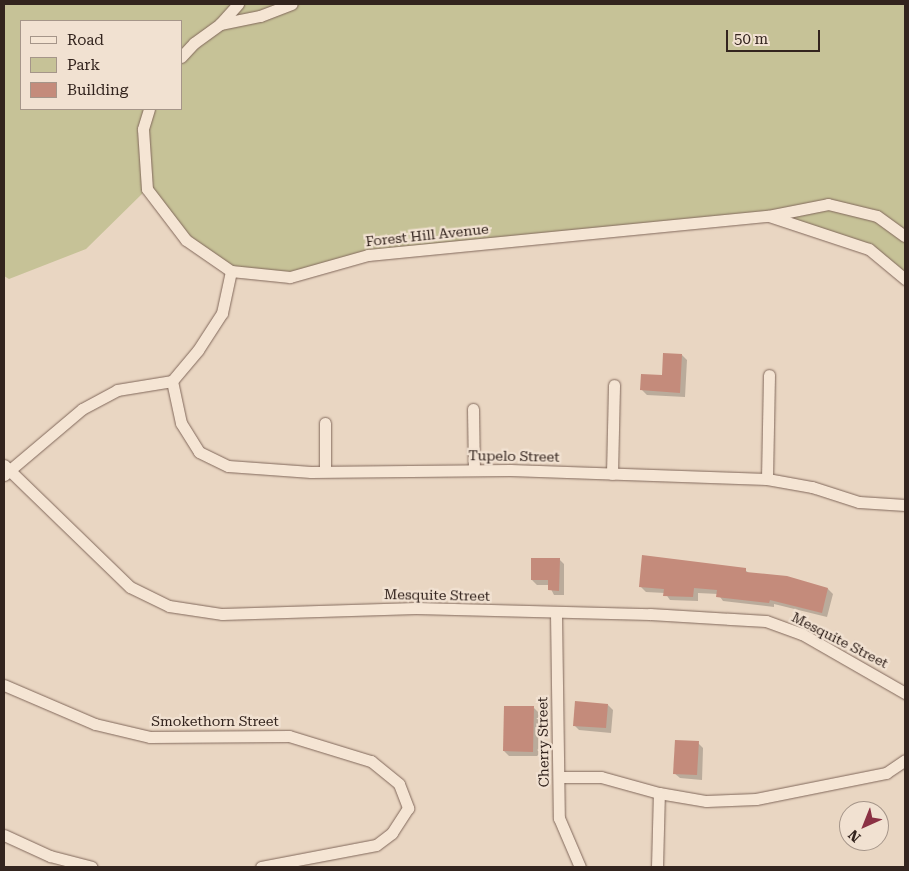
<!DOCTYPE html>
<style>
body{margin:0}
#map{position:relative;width:909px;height:871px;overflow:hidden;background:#e9d6c2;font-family:"Roboto Serif",serif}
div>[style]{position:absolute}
.green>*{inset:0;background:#c6c297}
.shadow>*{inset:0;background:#0003}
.building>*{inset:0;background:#c48b7b}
.roads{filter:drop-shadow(0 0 1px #81685b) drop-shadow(0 0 1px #81685b)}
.street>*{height:11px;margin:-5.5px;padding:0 5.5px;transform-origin:5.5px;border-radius:5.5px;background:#f5e5d4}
span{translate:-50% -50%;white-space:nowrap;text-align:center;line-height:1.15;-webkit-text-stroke:4.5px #f1e1d1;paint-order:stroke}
.street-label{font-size:14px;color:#33241e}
.frame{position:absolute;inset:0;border:5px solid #33241e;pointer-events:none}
.legend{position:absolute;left:20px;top:20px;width:162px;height:90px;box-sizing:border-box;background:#f1e1d1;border:1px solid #a59589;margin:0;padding:6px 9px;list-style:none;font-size:15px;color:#33241e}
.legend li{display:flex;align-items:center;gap:10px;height:25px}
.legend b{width:25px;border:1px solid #a59589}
.north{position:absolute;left:839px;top:801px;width:50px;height:50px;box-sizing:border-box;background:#f1e1d1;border:1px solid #a59589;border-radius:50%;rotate:224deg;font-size:14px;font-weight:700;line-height:20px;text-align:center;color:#33241e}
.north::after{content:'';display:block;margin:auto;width:18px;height:22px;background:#8b3144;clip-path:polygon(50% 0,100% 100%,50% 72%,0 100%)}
.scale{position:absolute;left:726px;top:30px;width:94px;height:22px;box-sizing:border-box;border:2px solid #33241e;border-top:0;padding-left:6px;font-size:15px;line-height:18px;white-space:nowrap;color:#33241e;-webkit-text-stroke:4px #f1e1d1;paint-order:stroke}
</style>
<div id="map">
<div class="green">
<i style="clip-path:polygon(evenodd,4px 4px,905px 4px,905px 279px,869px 249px,768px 216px,368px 255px,290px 277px,231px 271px,186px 240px,147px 189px,86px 249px,9px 279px,4px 276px,4px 4px,21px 21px,181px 21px,181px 109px,21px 109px,21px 21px)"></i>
</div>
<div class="shadow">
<i style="clip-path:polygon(682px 355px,687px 360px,685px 397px,647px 395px,642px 390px,663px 376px)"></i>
<i style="clip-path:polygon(559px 559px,564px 564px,564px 595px,554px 595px,549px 585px,537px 585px,532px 580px)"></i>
<i style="clip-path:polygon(745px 570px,750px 574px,787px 577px,828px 589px,833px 594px,827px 617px,774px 604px,774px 607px,723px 601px,718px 594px,698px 593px,698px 601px,670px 600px,665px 593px,646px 592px,641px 587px)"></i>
<i style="clip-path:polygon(608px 705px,613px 710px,611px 733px,579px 730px,574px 725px)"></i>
<i style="clip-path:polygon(534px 708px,539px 713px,538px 756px,509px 756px,504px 751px)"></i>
<i style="clip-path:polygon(698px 743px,703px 748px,702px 780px,680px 778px,674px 773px)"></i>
</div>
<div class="building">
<i style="clip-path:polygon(663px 353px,682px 354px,680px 393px,640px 390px,641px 374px,662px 375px)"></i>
<i style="clip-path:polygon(642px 555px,746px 568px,746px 572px,787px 576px,828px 588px,822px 613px,770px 600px,769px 603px,716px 597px,717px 590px,694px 588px,693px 597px,663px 596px,664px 589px,639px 587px)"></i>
<i style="clip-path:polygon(531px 558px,560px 558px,559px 591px,548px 590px,548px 580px,531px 580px)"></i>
<i style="clip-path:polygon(575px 701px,608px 704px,606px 728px,573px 726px)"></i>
<i style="clip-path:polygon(504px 706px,534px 706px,533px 752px,503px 751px)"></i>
<i style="clip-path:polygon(675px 740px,699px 741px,697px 775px,673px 774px)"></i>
</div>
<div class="roads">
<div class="street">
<i style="left:220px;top:24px;width:41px;rotate:-11.3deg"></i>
<i style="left:260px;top:16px;width:34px;rotate:-21deg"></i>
<i style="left:181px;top:57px;width:19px;rotate:-47deg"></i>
<i style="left:194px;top:43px;width:32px;rotate:-36deg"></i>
<i style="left:220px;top:24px;width:27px;rotate:-48deg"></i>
<i style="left:149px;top:109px;width:21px;rotate:107deg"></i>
<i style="left:143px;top:129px;width:60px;rotate:86.2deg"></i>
<i style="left:147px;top:189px;width:64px;rotate:52.6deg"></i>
<i style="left:186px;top:240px;width:55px;rotate:34.6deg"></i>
<i style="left:231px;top:271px;width:59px;rotate:5.8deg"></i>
<i style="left:290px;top:277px;width:81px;rotate:-15.8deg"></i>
<i style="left:368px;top:255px;width:402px;rotate:-5.6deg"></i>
<i style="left:768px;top:216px;width:61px;rotate:-11.3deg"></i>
<i style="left:828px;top:204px;width:50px;rotate:13.8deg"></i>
<i style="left:877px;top:216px;width:34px;rotate:36deg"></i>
<i style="left:769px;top:216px;width:105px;rotate:18.3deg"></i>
<i style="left:869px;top:249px;width:47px;rotate:39.8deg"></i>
<i style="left:172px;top:381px;width:43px;rotate:77.9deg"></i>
<i style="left:181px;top:423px;width:34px;rotate:58deg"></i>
<i style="left:199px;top:452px;width:32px;rotate:26deg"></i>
<i style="left:228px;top:466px;width:83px;rotate:4.1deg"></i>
<i style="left:311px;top:472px;width:199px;rotate:-0.6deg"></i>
<i style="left:510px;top:470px;width:257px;rotate:2deg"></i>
<i style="left:767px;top:479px;width:46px;rotate:10.1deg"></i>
<i style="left:812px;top:487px;width:49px;rotate:17.7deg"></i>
<i style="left:859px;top:502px;width:46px;rotate:3.7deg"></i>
<i style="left:473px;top:409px;width:61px;rotate:89.1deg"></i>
<i style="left:325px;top:423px;width:48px;rotate:90deg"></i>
<i style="left:4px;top:465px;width:175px;rotate:44.1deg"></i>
<i style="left:130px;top:587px;width:43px;rotate:26deg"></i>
<i style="left:169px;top:606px;width:54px;rotate:8.6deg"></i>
<i style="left:222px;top:614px;width:194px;rotate:-1.8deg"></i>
<i style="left:416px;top:608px;width:234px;rotate:1.5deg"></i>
<i style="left:650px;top:614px;width:116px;rotate:3.5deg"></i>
<i style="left:766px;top:621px;width:38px;rotate:20deg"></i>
<i style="left:802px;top:634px;width:119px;rotate:29.8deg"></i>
<i style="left:612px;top:474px;width:89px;rotate:-88.7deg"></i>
<i style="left:4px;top:475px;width:102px;rotate:-40.2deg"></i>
<i style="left:82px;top:409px;width:40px;rotate:-28deg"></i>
<i style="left:117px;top:390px;width:56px;rotate:-9.3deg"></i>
<i style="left:172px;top:381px;width:40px;rotate:-50deg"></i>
<i style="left:198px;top:350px;width:44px;rotate:-57deg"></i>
<i style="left:222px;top:313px;width:43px;rotate:-77.9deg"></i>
<i style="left:767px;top:479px;width:104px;rotate:-88.9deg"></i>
<i style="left:556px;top:613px;width:205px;rotate:89.2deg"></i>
<i style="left:559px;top:818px;width:53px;rotate:66.8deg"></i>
<i style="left:4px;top:685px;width:99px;rotate:23.2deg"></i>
<i style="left:95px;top:724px;width:57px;rotate:13.3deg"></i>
<i style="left:150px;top:737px;width:139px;rotate:-0.4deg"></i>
<i style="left:289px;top:736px;width:86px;rotate:17deg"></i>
<i style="left:371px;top:761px;width:36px;rotate:39deg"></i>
<i style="left:399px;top:784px;width:26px;rotate:69deg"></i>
<i style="left:408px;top:808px;width:30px;rotate:123deg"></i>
<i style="left:392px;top:833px;width:20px;rotate:143deg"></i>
<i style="left:376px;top:845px;width:117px;rotate:169.2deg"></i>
<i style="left:559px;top:777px;width:42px"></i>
<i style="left:601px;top:777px;width:60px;rotate:15.4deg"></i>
<i style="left:659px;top:793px;width:48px;rotate:9.7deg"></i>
<i style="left:706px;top:801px;width:50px;rotate:-2.3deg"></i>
<i style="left:756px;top:799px;width:133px;rotate:-11.3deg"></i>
<i style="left:886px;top:773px;width:23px;rotate:-34deg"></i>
<i style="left:4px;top:835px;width:51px;rotate:24.5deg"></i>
<i style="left:50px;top:856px;width:43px;rotate:14.7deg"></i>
<i style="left:657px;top:867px;width:74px;rotate:-88.5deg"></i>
</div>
</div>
<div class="street-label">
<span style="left:427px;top:235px;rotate:-6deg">Forest Hill Avenue</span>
<span style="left:514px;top:456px;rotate:1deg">Tupelo Street</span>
<span style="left:437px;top:595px;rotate:1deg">Mesquite Street</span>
<span style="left:840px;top:640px;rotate:27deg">Mesquite Street</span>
<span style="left:215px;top:721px">Smokethorn Street</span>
<span style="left:543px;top:742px;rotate:-91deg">Cherry Street</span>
</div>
<div class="frame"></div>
<ul class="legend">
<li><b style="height:6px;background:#f5e5d4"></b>Road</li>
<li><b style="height:14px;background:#c6c297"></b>Park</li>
<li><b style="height:14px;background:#c48b7b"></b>Building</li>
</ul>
<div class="north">N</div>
<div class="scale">50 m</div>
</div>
